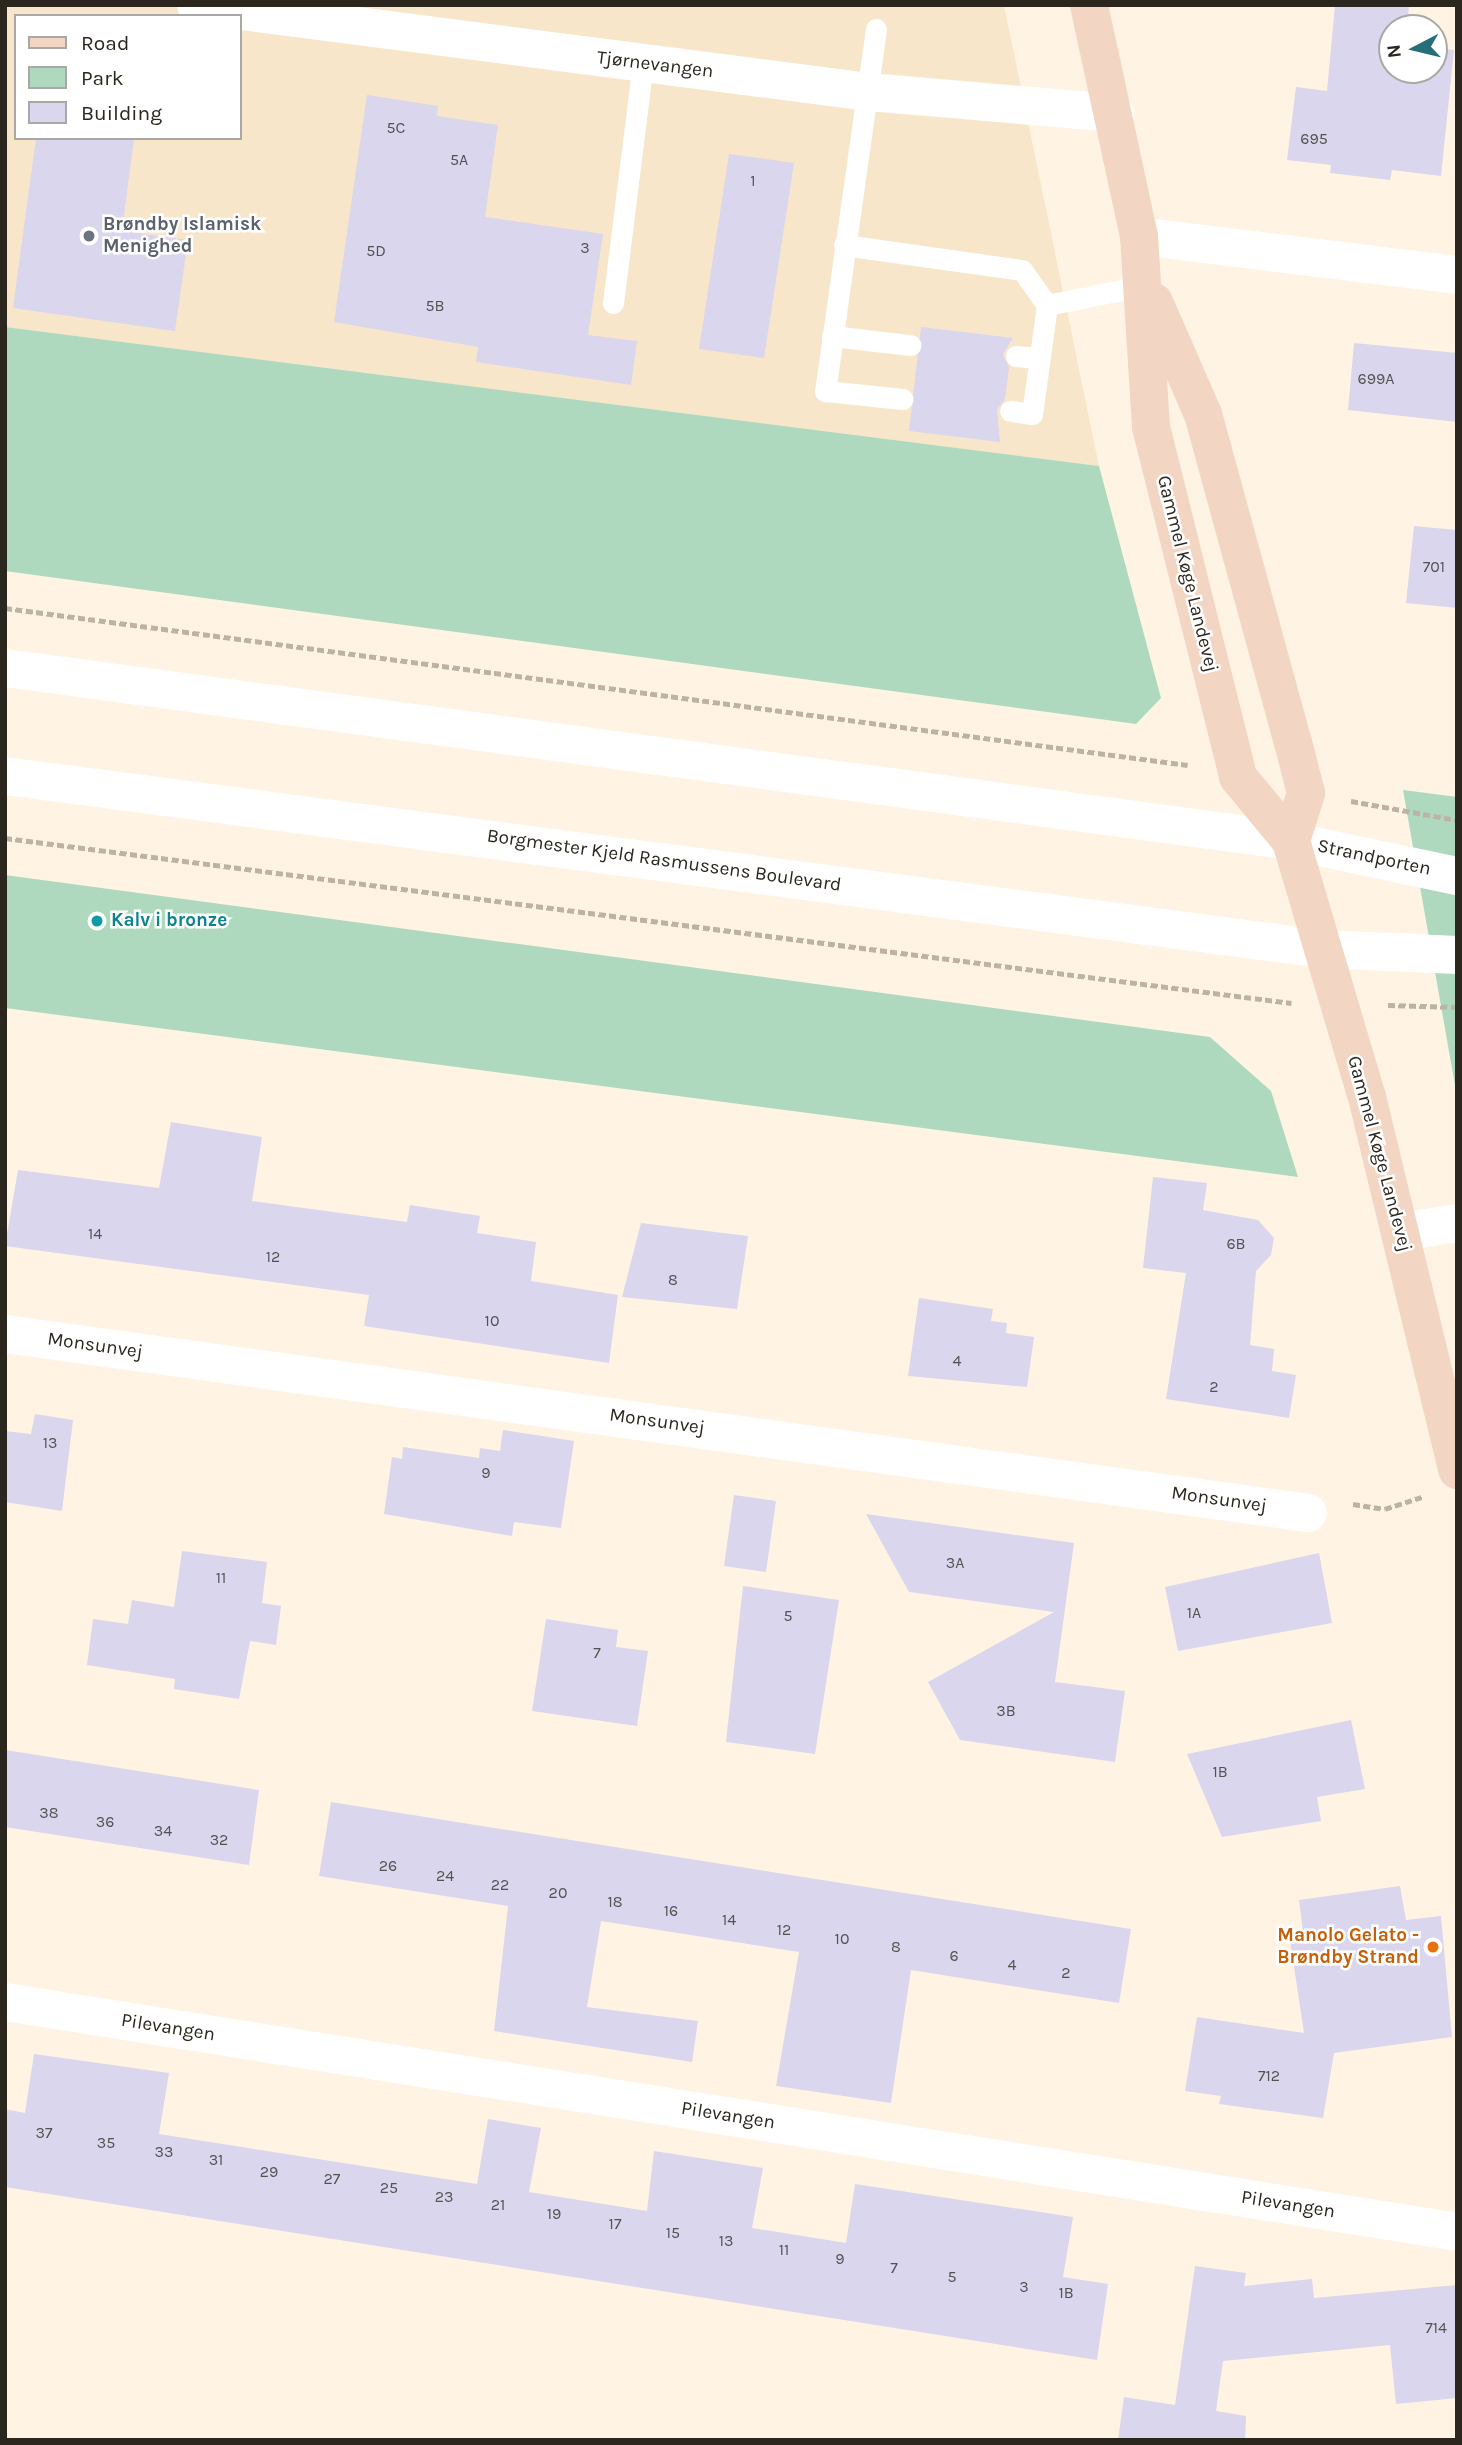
<!DOCTYPE html>
<meta charset="utf-8">
<style>
body{margin:0}
#map{position:relative;width:1462px;height:2445px;overflow:hidden;background:#fff4e3;font-family:Karla,sans-serif}
div>[style]{position:absolute}
.built>*{inset:0;background:#f8e6ca}
.green>*{inset:0;background:#aed9bf}
.building>*{inset:0;background:#d9d6ed}
.path>*{height:4.5px;margin-top:-2.25px;transform-origin:0;background:repeating-linear-gradient(90deg,#bdb3a5 0 7px,transparent 0 10.5px)}
.service>*{height:21px;margin:-10.5px;padding:0 10.5px;transform-origin:10.5px;border-radius:10.5px;background:#fff}
.minor>*{height:38px;margin:-19px;padding:0 19px;transform-origin:19px;border-radius:19px;background:#fff}
.tertiary>*{height:38px;margin:-19px;padding:0 19px;transform-origin:19px;border-radius:19px;background:#fff}
.secondary>*{height:38px;margin:-19px;padding:0 19px;transform-origin:19px;border-radius:19px;background:#f2d5c3}
.dots>*{width:19px;height:19px;translate:-50% -50%;box-sizing:border-box;border:4px solid #fff;border-radius:50%}
span{translate:-50% -50%;white-space:nowrap;text-align:center;line-height:1.15;-webkit-text-stroke:5px #fff;paint-order:stroke}
.number-label{font-size:16px;color:#565252}
.number-label span{-webkit-text-stroke-width:0}
.street-label{font-size:19px;color:#2b261e}
.worship-label{font-size:19px;color:#5b616d;font-weight:700}
.left{translate:0 -50%;text-align:left}
.culture-label{font-size:19px;color:#0d838f;font-weight:700}
.food-label{font-size:19px;color:#c56008;font-weight:700}
.right{translate:-100% -50%;text-align:right}
.frame{position:absolute;inset:0;border:7px solid #2b261e;pointer-events:none}
.legend{position:absolute;left:14px;top:14px;width:228px;height:126px;box-sizing:border-box;background:#fff;border:2px solid #aaa8a5;margin:0;padding:9px 12px;list-style:none;font-size:21px;color:#2b261e}
.legend li{display:flex;align-items:center;gap:14px;height:35px}
.legend b{width:35px;border:2px solid #aaa8a5}
.north{position:absolute;left:1378px;top:14px;width:70px;height:70px;box-sizing:border-box;background:#fff;border:2px solid #aaa8a5;border-radius:50%;rotate:263deg;font-size:19px;font-weight:700;line-height:28px;text-align:center;color:#2b261e}
.north::after{content:'';display:block;margin:auto;width:24px;height:32px;background:#266e7a;clip-path:polygon(50% 0,100% 100%,50% 72%,0 100%)}
</style>
<div id="map">
<div class="built">
<i style="clip-path:polygon(evenodd,5px 5px,1004px 5px,1099px 466px,5px 327px,5px 5px,16px 16px,240px 16px,240px 138px,16px 138px,16px 16px)"></i>
</div>
<div class="green">
<i style="clip-path:polygon(5px 327px,1099px 466px,1161px 698px,1136px 724px,5px 571px)"></i>
<i style="clip-path:polygon(1403px 790px,1457px 797px,1457px 1097px)"></i>
<i style="clip-path:polygon(5px 875px,1210px 1037px,1271px 1091px,1298px 1177px,5px 1008px)"></i>
</div>
<div class="building">
<i style="clip-path:polygon(1335px 5px,1409px 5px,1407px 28px,1392px 28px,1392px 70px,1434px 70px,1434px 48px,1454px 50px,1441px 176px,1392px 170px,1390px 180px,1330px 173px,1331px 165px,1287px 160px,1296px 87px,1327px 91px)"></i>
<i style="clip-path:polygon(367px 95px,438px 106px,437px 116px,498px 125px,485px 217px,603px 234px,588px 335px,637px 341px,631px 385px,476px 362px,478px 347px,334px 322px)"></i>
<i style="clip-path:polygon(36px 138px,134px 138px,122px 231px,188px 240px,175px 331px,13px 308px)"></i>
<i style="clip-path:polygon(729px 154px,794px 163px,764px 358px,699px 349px)"></i>
<i style="clip-path:polygon(921px 327px,1013px 338px,1003px 354px,1009px 367px,1005px 399px,997px 410px,1000px 442px,909px 431px)"></i>
<i style="clip-path:polygon(1354px 343px,1457px 353px,1457px 422px,1348px 410px)"></i>
<i style="clip-path:polygon(1414px 526px,1457px 530px,1457px 608px,1406px 603px)"></i>
<i style="clip-path:polygon(171px 1122px,262px 1137px,252px 1201px,407px 1222px,410px 1205px,480px 1216px,477px 1233px,536px 1242px,531px 1281px,618px 1295px,609px 1363px,364px 1326px,369px 1295px,5px 1246px,18px 1170px,159px 1188px)"></i>
<i style="clip-path:polygon(1153px 1177px,1207px 1183px,1203px 1210px,1258px 1220px,1274px 1238px,1271px 1255px,1256px 1271px,1250px 1345px,1274px 1349px,1272px 1371px,1296px 1375px,1289px 1418px,1166px 1399px,1186px 1273px,1143px 1268px)"></i>
<i style="clip-path:polygon(641px 1223px,748px 1236px,737px 1309px,622px 1297px)"></i>
<i style="clip-path:polygon(919px 1298px,993px 1309px,991px 1321px,1007px 1323px,1006px 1333px,1034px 1337px,1027px 1387px,908px 1376px)"></i>
<i style="clip-path:polygon(35px 1414px,73px 1420px,62px 1511px,5px 1502px,5px 1431px,31px 1434px)"></i>
<i style="clip-path:polygon(503px 1430px,574px 1441px,561px 1528px,514px 1522px,512px 1536px,384px 1514px,392px 1457px,402px 1459px,403px 1447px,479px 1458px,480px 1448px,500px 1451px)"></i>
<i style="clip-path:polygon(734px 1495px,776px 1501px,766px 1572px,724px 1566px)"></i>
<i style="clip-path:polygon(866px 1514px,1074px 1543px,1055px 1682px,1125px 1691px,1115px 1762px,960px 1740px,928px 1682px,1054px 1612px,909px 1592px)"></i>
<i style="clip-path:polygon(182px 1551px,267px 1562px,262px 1603px,281px 1606px,276px 1645px,250px 1641px,239px 1699px,174px 1689px,175px 1679px,87px 1665px,93px 1619px,128px 1624px,132px 1600px,174px 1607px)"></i>
<i style="clip-path:polygon(1319px 1553px,1332px 1623px,1178px 1651px,1165px 1587px)"></i>
<i style="clip-path:polygon(743px 1586px,839px 1600px,815px 1754px,726px 1742px)"></i>
<i style="clip-path:polygon(546px 1619px,618px 1630px,616px 1647px,648px 1651px,637px 1726px,532px 1711px)"></i>
<i style="clip-path:polygon(1351px 1720px,1365px 1789px,1317px 1797px,1321px 1821px,1222px 1837px,1187px 1754px)"></i>
<i style="clip-path:polygon(5px 1750px,259px 1790px,249px 1865px,5px 1827px)"></i>
<i style="clip-path:polygon(331px 1802px,1131px 1929px,1119px 2003px,911px 1970px,891px 2103px,776px 2086px,799px 1952px,601px 1921px,587px 2007px,698px 2021px,692px 2062px,494px 2031px,508px 1906px,319px 1876px)"></i>
<i style="clip-path:polygon(1400px 1886px,1406px 1920px,1441px 1916px,1452px 2037px,1334px 2053px,1323px 2118px,1219px 2104px,1221px 2096px,1185px 2091px,1197px 2017px,1304px 2033px,1290px 1940px,1304px 1939px,1299px 1900px)"></i>
<i style="clip-path:polygon(34px 2054px,169px 2073px,159px 2134px,477px 2184px,488px 2119px,541px 2128px,529px 2192px,647px 2211px,654px 2151px,763px 2168px,752px 2228px,846px 2243px,855px 2184px,1073px 2217px,1063px 2277px,1108px 2284px,1097px 2360px,5px 2187px,5px 2109px,25px 2113px)"></i>
<i style="clip-path:polygon(1195px 2266px,1246px 2273px,1244px 2286px,1312px 2279px,1314px 2298px,1457px 2285px,1457px 2398px,1396px 2404px,1390px 2345px,1223px 2361px,1216px 2411px,1246px 2416px,1245px 2440px,1118px 2440px,1124px 2397px,1175px 2405px)"></i>
</div>
<div class="path">
<i style="left:5px;top:608px;width:1193px;rotate:7.56deg"></i>
<i style="left:1351px;top:801px;width:108px;rotate:10.2deg"></i>
<i style="left:5px;top:838px;width:1297px;rotate:7.31deg"></i>
<i style="left:1388px;top:1005px;width:69px;rotate:1.7deg"></i>
<i style="left:1353px;top:1504px;width:32px;rotate:9deg"></i>
<i style="left:1385px;top:1509px;width:39px;rotate:-18deg"></i>
</div>
<div class="service">
<i style="left:876px;top:29px;width:366px;rotate:98deg"></i>
<i style="left:825px;top:391px;width:78px;rotate:5.9deg"></i>
<i style="left:844px;top:245px;width:180px;rotate:8deg"></i>
<i style="left:1022px;top:270px;width:43px;rotate:54.5deg"></i>
<i style="left:1047px;top:305px;width:110px;rotate:97.8deg"></i>
<i style="left:1032px;top:414px;width:22px;rotate:-172deg"></i>
<i style="left:613px;top:303px;width:242px;rotate:-82.9deg"></i>
<i style="left:1047px;top:305px;width:101px;rotate:-11.4deg"></i>
<i style="left:832px;top:336px;width:79px;rotate:6.6deg"></i>
<i style="left:1016px;top:356px;width:24px;rotate:5deg"></i>
</div>
<div class="minor">
<i style="left:196px;top:5px;width:679px;rotate:7.37deg"></i>
<i style="left:869px;top:92px;width:247px;rotate:4.9deg"></i>
<i style="left:1139px;top:236px;width:320px;rotate:7deg"></i>
<i style="left:1291px;top:841px;width:170px;rotate:11.9deg"></i>
<i style="left:1323px;top:949px;width:134px;rotate:2.6deg"></i>
<i style="left:1400px;top:1232px;width:58px;rotate:-9deg"></i>
<i style="left:5px;top:1334px;width:1315px;rotate:7.82deg"></i>
<i style="left:5px;top:2002px;width:1465px;rotate:8.99deg"></i>
</div>
<div class="tertiary">
<i style="left:5px;top:668px;width:1298px;rotate:7.66deg"></i>
<i style="left:5px;top:776px;width:1329px;rotate:7.48deg"></i>
</div>
<div class="secondary">
<i style="left:1089px;top:5px;width:236px;rotate:77.8deg"></i>
<i style="left:1139px;top:236px;width:191px;rotate:86.4deg"></i>
<i style="left:1151px;top:427px;width:361px;rotate:76deg"></i>
<i style="left:1238px;top:777px;width:83px;rotate:50.4deg"></i>
<i style="left:1291px;top:841px;width:267px;rotate:73.5deg"></i>
<i style="left:1367px;top:1097px;width:384px;rotate:76.4deg"></i>
<i style="left:1154px;top:302px;width:122px;rotate:66.4deg"></i>
<i style="left:1203px;top:414px;width:340px;rotate:74.7deg"></i>
<i style="left:1293px;top:742px;width:53px;rotate:75.7deg"></i>
<i style="left:1306px;top:793px;width:50px;rotate:107.4deg"></i>
</div>
<div class="dots">
<i style="left:89px;top:236px;background:#6b7280"></i>
<i style="left:97px;top:921px;background:#0f9aa8"></i>
<i style="left:1433px;top:1947px;background:#e8710a"></i>
</div>
<div class="number-label">
<span style="left:396px;top:128px">5C</span>
<span style="left:1314px;top:139px">695</span>
<span style="left:459px;top:160px">5A</span>
<span style="left:753px;top:181px">1</span>
<span style="left:585px;top:248px">3</span>
<span style="left:376px;top:251px">5D</span>
<span style="left:435px;top:306px">5B</span>
<span style="left:1376px;top:379px">699A</span>
<span style="left:1434px;top:567px">701</span>
<span style="left:95px;top:1234px">14</span>
<span style="left:1236px;top:1244px">6B</span>
<span style="left:273px;top:1257px">12</span>
<span style="left:673px;top:1280px">8</span>
<span style="left:492px;top:1321px">10</span>
<span style="left:957px;top:1361px">4</span>
<span style="left:1214px;top:1387px">2</span>
<span style="left:50px;top:1443px">13</span>
<span style="left:486px;top:1473px">9</span>
<span style="left:955px;top:1563px">3A</span>
<span style="left:221px;top:1578px">11</span>
<span style="left:1194px;top:1613px">1A</span>
<span style="left:788px;top:1616px">5</span>
<span style="left:597px;top:1653px">7</span>
<span style="left:1006px;top:1711px">3B</span>
<span style="left:1220px;top:1772px">1B</span>
<span style="left:49px;top:1813px">38</span>
<span style="left:105px;top:1822px">36</span>
<span style="left:163px;top:1831px">34</span>
<span style="left:219px;top:1840px">32</span>
<span style="left:388px;top:1866px">26</span>
<span style="left:445px;top:1876px">24</span>
<span style="left:500px;top:1885px">22</span>
<span style="left:558px;top:1893px">20</span>
<span style="left:615px;top:1902px">18</span>
<span style="left:671px;top:1911px">16</span>
<span style="left:729px;top:1920px">14</span>
<span style="left:784px;top:1930px">12</span>
<span style="left:842px;top:1939px">10</span>
<span style="left:896px;top:1947px">8</span>
<span style="left:954px;top:1956px">6</span>
<span style="left:1012px;top:1965px">4</span>
<span style="left:1066px;top:1973px">2</span>
<span style="left:1269px;top:2076px">712</span>
<span style="left:44px;top:2133px">37</span>
<span style="left:106px;top:2143px">35</span>
<span style="left:164px;top:2152px">33</span>
<span style="left:216px;top:2160px">31</span>
<span style="left:269px;top:2172px">29</span>
<span style="left:332px;top:2179px">27</span>
<span style="left:389px;top:2188px">25</span>
<span style="left:444px;top:2197px">23</span>
<span style="left:498px;top:2205px">21</span>
<span style="left:554px;top:2214px">19</span>
<span style="left:615px;top:2224px">17</span>
<span style="left:673px;top:2233px">15</span>
<span style="left:726px;top:2241px">13</span>
<span style="left:784px;top:2250px">11</span>
<span style="left:840px;top:2259px">9</span>
<span style="left:894px;top:2268px">7</span>
<span style="left:952px;top:2277px">5</span>
<span style="left:1024px;top:2287px">3</span>
<span style="left:1066px;top:2293px">1B</span>
<span style="left:1436px;top:2328px">714</span>
</div>
<div class="street-label">
<span style="left:655px;top:65px;rotate:7deg">Tjørnevangen</span>
<span style="left:1187px;top:574px;rotate:76deg">Gammel Køge Landevej</span>
<span style="left:1374px;top:858px;rotate:12deg">Strandporten</span>
<span style="left:664px;top:861px;rotate:8deg">Borgmester Kjeld Rasmussens Boulevard</span>
<span style="left:1379px;top:1154px;rotate:75deg">Gammel Køge Landevej</span>
<span style="left:95px;top:1346px;rotate:8deg">Monsunvej</span>
<span style="left:657px;top:1422px;rotate:8deg">Monsunvej</span>
<span style="left:1219px;top:1500px;rotate:8deg">Monsunvej</span>
<span style="left:168px;top:2028px;rotate:9deg">Pilevangen</span>
<span style="left:728px;top:2116px;rotate:9deg">Pilevangen</span>
<span style="left:1288px;top:2205px;rotate:9deg">Pilevangen</span>
</div>
<div class="worship-label">
<span class="left" style="left:103px;top:236px">Brøndby Islamisk<br>Menighed</span>
</div>
<div class="culture-label">
<span class="left" style="left:111px;top:921px">Kalv i bronze</span>
</div>
<div class="food-label">
<span class="right" style="left:1419px;top:1947px">Manolo Gelato -<br>Brøndby Strand</span>
</div>
<div class="frame"></div>
<ul class="legend">
<li><b style="height:9px;background:#f2d5c3"></b>Road</li>
<li><b style="height:19px;background:#aed9bf"></b>Park</li>
<li><b style="height:19px;background:#d9d6ed"></b>Building</li>
</ul>
<div class="north">N</div>
</div>
